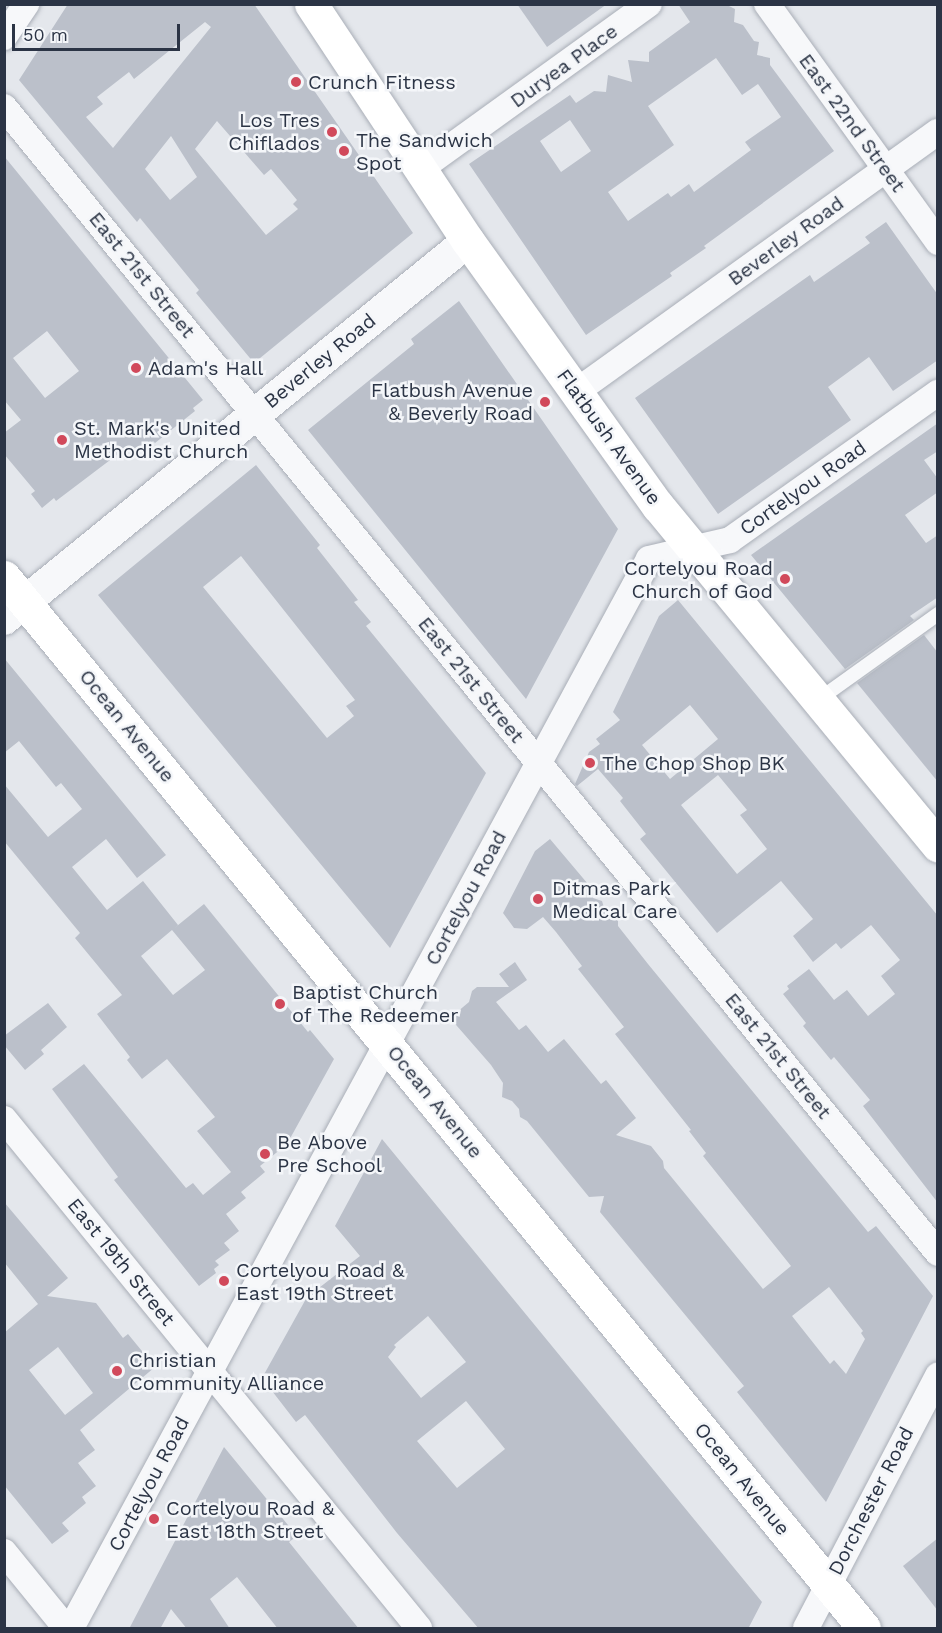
<!DOCTYPE html>
<style>
body{margin:0}
#map{position:relative;width:942px;height:1633px;overflow:hidden;background:#e4e7ec;font-family:"Work Sans",sans-serif}
div>[style]{position:absolute}
.building>*{inset:0;background:#bbc0ca}
.roads{filter:drop-shadow(0 0 2px #a9aeb7) drop-shadow(0 0 2px #a9aeb7)}
.service>*{height:14px;margin:-7px;padding:0 7px;transform-origin:7px;border-radius:7px;background:#f7f8fa}
.minor>*{height:26px;margin:-13px;padding:0 13px;transform-origin:13px;border-radius:13px;background:#f7f8fa}
.tertiary>*{height:32px;margin:-16px;padding:0 16px;transform-origin:16px;border-radius:16px;background:#f7f8fa}
.secondary>*{height:33px;margin:-16.5px;padding:0 16.5px;transform-origin:16.5px;border-radius:16.5px;background:#fff}
.primary>*{height:33px;margin:-16.5px;padding:0 16.5px;transform-origin:16.5px;border-radius:16.5px;background:#fff}
.dots>*{width:16px;height:16px;translate:-50% -50%;box-sizing:border-box;border:3px solid #f4f6f9;border-radius:50%}
span{translate:-50% -50%;white-space:nowrap;text-align:center;line-height:1.15;-webkit-text-stroke:5px #f4f6f9;paint-order:stroke}
.street-label{font-size:20px;color:#2b3445}
.poi-label{font-size:20px;color:#2b3445}
.left{translate:0 -50%;text-align:left}
.right{translate:-100% -50%;text-align:right}
.frame{position:absolute;inset:0;border:6px solid #2b3445;pointer-events:none}
.scale{position:absolute;left:12px;top:24px;width:168px;height:27px;box-sizing:border-box;border:3px solid #2b3445;border-top:0;padding-left:8px;font-size:18px;line-height:21px;white-space:nowrap;color:#2b3445;-webkit-text-stroke:4px #f4f6f9;paint-order:stroke}
</style>
<div id="map">
<div class="building">
<i style="clip-path:polygon(evenodd,68px 4px,254px 4px,413px 233px,254px 363px,196px 293px,199px 290px,140px 218px,137px 222px,19px 80px,68px 4px,205px 22px,211px 27px,113px 148px,86px 117px,103px 104px,97px 97px,129px 72px,134px 79px,205px 22px,68px 4px,217px 121px,264px 175px,271px 169px,297px 200px,293px 204px,298px 209px,266px 235px,195px 149px,217px 121px,68px 4px,171px 136px,197px 177px,170px 200px,145px 169px,171px 136px)"></i>
<i style="clip-path:polygon(517px 4px,607px 4px,547px 47px)"></i>
<i style="clip-path:polygon(evenodd,678px 4px,725px 4px,735px 9px,734px 22px,743px 25px,754px 41px,759px 42px,757px 55px,770px 58px,770px 65px,834px 151px,704px 246px,706px 248px,670px 273px,672px 276px,586px 335px,469px 164px,570px 95px,576px 103px,594px 91px,606px 92px,608px 75px,632px 82px,628px 60px,649px 62px,649px 52px,690px 22px,678px 4px,716px 58px,742px 95px,758px 84px,781px 117px,745px 142px,751px 150px,694px 192px,689px 184px,671px 197px,668px 193px,628px 221px,608px 192px,674px 145px,648px 106px,716px 58px,678px 4px,570px 120px,591px 151px,561px 172px,540px 141px,570px 120px)"></i>
<i style="clip-path:polygon(evenodd,4px 156px,203px 400px,193px 408px,195px 411px,155px 443px,153px 441px,143px 449px,140px 446px,131px 453px,126px 448px,56px 501px,54px 498px,42px 508px,31px 494px,35px 491px,4px 454px,4px 433px,21px 420px,4px 400px,4px 156px,47px 331px,79px 371px,45px 398px,13px 358px,47px 331px)"></i>
<i style="clip-path:polygon(886px 222px,938px 295px,938px 360px,893px 391px,869px 357px,828px 387px,851px 420px,718px 514px,635px 398px,810px 275px,814px 282px,870px 243px,865px 237px)"></i>
<i style="clip-path:polygon(459px 301px,618px 529px,526px 699px,308px 430px,414px 344px,411px 339px)"></i>
<i style="clip-path:polygon(938px 423px,938px 451px,924px 460px,938px 479px,938px 492px,905px 515px,926px 543px,938px 535px,938px 597px,910px 616px,914px 620px,845px 669px,751px 555px)"></i>
<i style="clip-path:polygon(evenodd,256px 465px,320px 545px,317px 548px,358px 600px,354px 602px,371px 622px,366px 626px,486px 773px,390px 948px,98px 595px,256px 465px,241px 556px,355px 700px,346px 706px,354px 716px,327px 738px,203px 587px,241px 556px)"></i>
<i style="clip-path:polygon(evenodd,678px 600px,938px 916px,938px 1203px,863px 1106px,870px 1100px,834px 1057px,831px 1060px,803px 1026px,806px 1023px,783px 994px,789px 989px,787px 986px,809px 969px,834px 1000px,847px 990px,868px 1016px,895px 994px,881px 976px,900px 960px,871px 925px,841px 949px,836px 943px,813px 962px,793px 936px,813px 919px,781px 881px,717px 933px,640px 839px,646px 834px,620px 801px,623px 798px,598px 769px,577px 786px,575px 784px,589px 752px,600px 744px,596px 739px,620px 720px,613px 712px,659px 616px,678px 600px,690px 705px,718px 739px,670px 779px,642px 745px,690px 705px,678px 600px,718px 775px,747px 810px,740px 815px,767px 849px,737px 874px,681px 805px,718px 775px)"></i>
<i style="clip-path:polygon(924px 635px,938px 653px,938px 782px,857px 683px)"></i>
<i style="clip-path:polygon(evenodd,4px 658px,166px 855px,137px 878px,106px 839px,72px 867px,107px 910px,143px 881px,178px 925px,172px 930px,204px 904px,308px 1032px,310px 1030px,334px 1059px,287px 1144px,260px 1166px,265px 1172px,241px 1192px,246px 1198px,226px 1214px,239px 1231px,224px 1243px,230px 1250px,215px 1261px,219px 1265px,214px 1269px,216px 1273px,199px 1286px,114px 1180px,118px 1177px,52px 1089px,84px 1064px,186px 1188px,193px 1183px,203px 1195px,231px 1172px,197px 1131px,215px 1117px,167px 1059px,142px 1079px,127px 1060px,130px 1057px,97px 1014px,122px 995px,75px 938px,80px 933px,4px 841px,4px 784px,48px 837px,82px 809px,61px 783px,56px 787px,19px 741px,4px 753px,4px 658px,172px 930px,205px 970px,173px 995px,141px 956px,172px 930px)"></i>
<i style="clip-path:polygon(evenodd,550px 839px,593px 890px,593px 898px,602px 901px,606px 914px,618px 921px,618px 926px,648px 964px,868px 1232px,876px 1226px,933px 1296px,826px 1502px,737px 1392px,744px 1386px,600px 1212px,604px 1196px,589px 1197px,527px 1121px,520px 1117px,519px 1109px,512px 1101px,502px 1097px,503px 1083px,491px 1065px,450px 1018px,469px 1002px,472px 991px,477px 987px,509px 987px,499px 974px,515px 962px,527px 980px,496px 1002px,519px 1030px,526px 1025px,548px 1052px,564px 1039px,601px 1084px,606px 1080px,636px 1118px,616px 1135px,651px 1146px,663px 1161px,664px 1168px,763px 1289px,791px 1266px,703px 1156px,706px 1153px,689px 1131px,691px 1130px,615px 1034px,624px 1027px,578px 969px,582px 966px,556px 932px,543px 917px,527px 929px,514px 928px,503px 913px,535px 851px,550px 839px,829px 1287px,863px 1331px,861px 1333px,865px 1339px,846px 1374px,834px 1360px,830px 1364px,792px 1316px,829px 1287px)"></i>
<i style="clip-path:polygon(48px 1003px,67px 1027px,41px 1050px,44px 1054px,25px 1070px,4px 1045px,4px 1036px)"></i>
<i style="clip-path:polygon(evenodd,382px 1139px,762px 1602px,748px 1629px,479px 1629px,397px 1533px,305px 1415px,296px 1422px,262px 1378px,312px 1288px,315px 1291px,360px 1256px,335px 1226px,382px 1139px,428px 1316px,466px 1362px,421px 1398px,388px 1357px,396px 1347px,394px 1345px,428px 1316px,382px 1139px,466px 1401px,505px 1449px,457px 1488px,417px 1441px,466px 1401px)"></i>
<i style="clip-path:polygon(evenodd,4px 1202px,68px 1278px,47px 1296px,96px 1303px,123px 1338px,128px 1334px,155px 1367px,80px 1430px,95px 1450px,78px 1463px,96px 1486px,82px 1497px,86px 1503px,62px 1523px,69px 1531px,52px 1544px,4px 1485px,4px 1333px,38px 1304px,4px 1262px,4px 1202px,58px 1347px,93px 1393px,65px 1415px,29px 1370px,58px 1347px)"></i>
<i style="clip-path:polygon(224px 1447px,297px 1536px,289px 1542px,359px 1629px,278px 1629px,237px 1577px,210px 1599px,230px 1629px,187px 1629px,171px 1609px,160px 1629px,129px 1629px)"></i>
<i style="clip-path:polygon(938px 1538px,938px 1611px,903px 1566px)"></i>
</div>
<div class="roads">
<div class="service">
<i style="left:818px;top:700px;width:148px;rotate:-35.6deg"></i>
</div>
<div class="minor">
<i style="left:767px;top:4px;width:293px;rotate:54.3deg"></i>
<i style="left:4px;top:37px;width:40px;rotate:-56deg"></i>
<i style="left:4px;top:107px;width:1478px;rotate:50.82deg"></i>
<i style="left:420px;top:169px;width:282px;rotate:-35.8deg"></i>
<i style="left:577px;top:391px;width:444px;rotate:-35.7deg"></i>
<i style="left:4px;top:1119px;width:657px;rotate:50.81deg"></i>
<i style="left:4px;top:1552px;width:98px;rotate:50.8deg"></i>
<i style="left:71px;top:1628px;width:1215px;rotate:-61.6deg"></i>
<i style="left:649px;top:559px;width:83px;rotate:-13.2deg"></i>
<i style="left:730px;top:540px;width:255px;rotate:-35.3deg"></i>
<i style="left:806px;top:1628px;width:285px;rotate:-62.4deg"></i>
</div>
<div class="tertiary">
<i style="left:4px;top:619px;width:598px;rotate:-39.17deg"></i>
</div>
<div class="secondary">
<i style="left:4px;top:577px;width:1358px;rotate:50.71deg"></i>
</div>
<div class="primary">
<i style="left:311px;top:4px;width:284px;rotate:56.5deg"></i>
<i style="left:468px;top:241px;width:326px;rotate:54.4deg"></i>
<i style="left:658px;top:506px;width:440px;rotate:50.5deg"></i>
</div>
</div>
<div class="dots">
<i style="left:296px;top:82px;background:#d1495b"></i>
<i style="left:332px;top:132px;background:#d1495b"></i>
<i style="left:344px;top:151px;background:#d1495b"></i>
<i style="left:136px;top:368px;background:#d1495b"></i>
<i style="left:545px;top:402px;background:#d1495b"></i>
<i style="left:62px;top:440px;background:#d1495b"></i>
<i style="left:785px;top:579px;background:#d1495b"></i>
<i style="left:590px;top:763px;background:#d1495b"></i>
<i style="left:538px;top:899px;background:#d1495b"></i>
<i style="left:280px;top:1004px;background:#d1495b"></i>
<i style="left:265px;top:1154px;background:#d1495b"></i>
<i style="left:224px;top:1281px;background:#d1495b"></i>
<i style="left:117px;top:1371px;background:#d1495b"></i>
<i style="left:154px;top:1519px;background:#d1495b"></i>
</div>
<div class="street-label">
<span style="left:564px;top:66px;rotate:-36deg">Duryea Place</span>
<span style="left:852px;top:123px;rotate:54deg">East 22nd Street</span>
<span style="left:786px;top:241px;rotate:-36deg">Beverley Road</span>
<span style="left:142px;top:275px;rotate:51deg">East 21st Street</span>
<span style="left:320px;top:361px;rotate:-39deg">Beverley Road</span>
<span style="left:609px;top:437px;rotate:54deg">Flatbush Avenue</span>
<span style="left:803px;top:488px;rotate:-35deg">Cortelyou Road</span>
<span style="left:471px;top:680px;rotate:51deg">East 21st Street</span>
<span style="left:127px;top:726px;rotate:51deg">Ocean Avenue</span>
<span style="left:466px;top:898px;rotate:-62deg">Cortelyou Road</span>
<span style="left:778px;top:1056px;rotate:51deg">East 21st Street</span>
<span style="left:435px;top:1102px;rotate:51deg">Ocean Avenue</span>
<span style="left:121px;top:1262px;rotate:51deg">East 19th Street</span>
<span style="left:742px;top:1479px;rotate:51deg">Ocean Avenue</span>
<span style="left:149px;top:1484px;rotate:-62deg">Cortelyou Road</span>
<span style="left:871px;top:1501px;rotate:-63deg">Dorchester Road</span>
</div>
<div class="poi-label">
<span class="left" style="left:308px;top:82px">Crunch Fitness</span>
<span class="right" style="left:320px;top:132px">Los Tres<br>Chiflados</span>
<span class="left" style="left:356px;top:152px">The Sandwich<br>Spot</span>
<span class="left" style="left:148px;top:368px">Adam's Hall</span>
<span class="right" style="left:533px;top:402px">Flatbush Avenue<br>&amp; Beverly Road</span>
<span class="left" style="left:74px;top:440px">St. Mark's United<br>Methodist Church</span>
<span class="right" style="left:773px;top:580px">Cortelyou Road<br>Church of God</span>
<span class="left" style="left:602px;top:763px">The Chop Shop BK</span>
<span class="left" style="left:552px;top:900px">Ditmas Park<br>Medical Care</span>
<span class="left" style="left:292px;top:1004px">Baptist Church<br>of The Redeemer</span>
<span class="left" style="left:277px;top:1154px">Be Above<br>Pre School</span>
<span class="left" style="left:236px;top:1282px">Cortelyou Road &amp;<br>East 19th Street</span>
<span class="left" style="left:129px;top:1372px">Christian<br>Community Alliance</span>
<span class="left" style="left:166px;top:1520px">Cortelyou Road &amp;<br>East 18th Street</span>
</div>
<div class="frame"></div>
<div class="scale">50 m</div>
</div>
